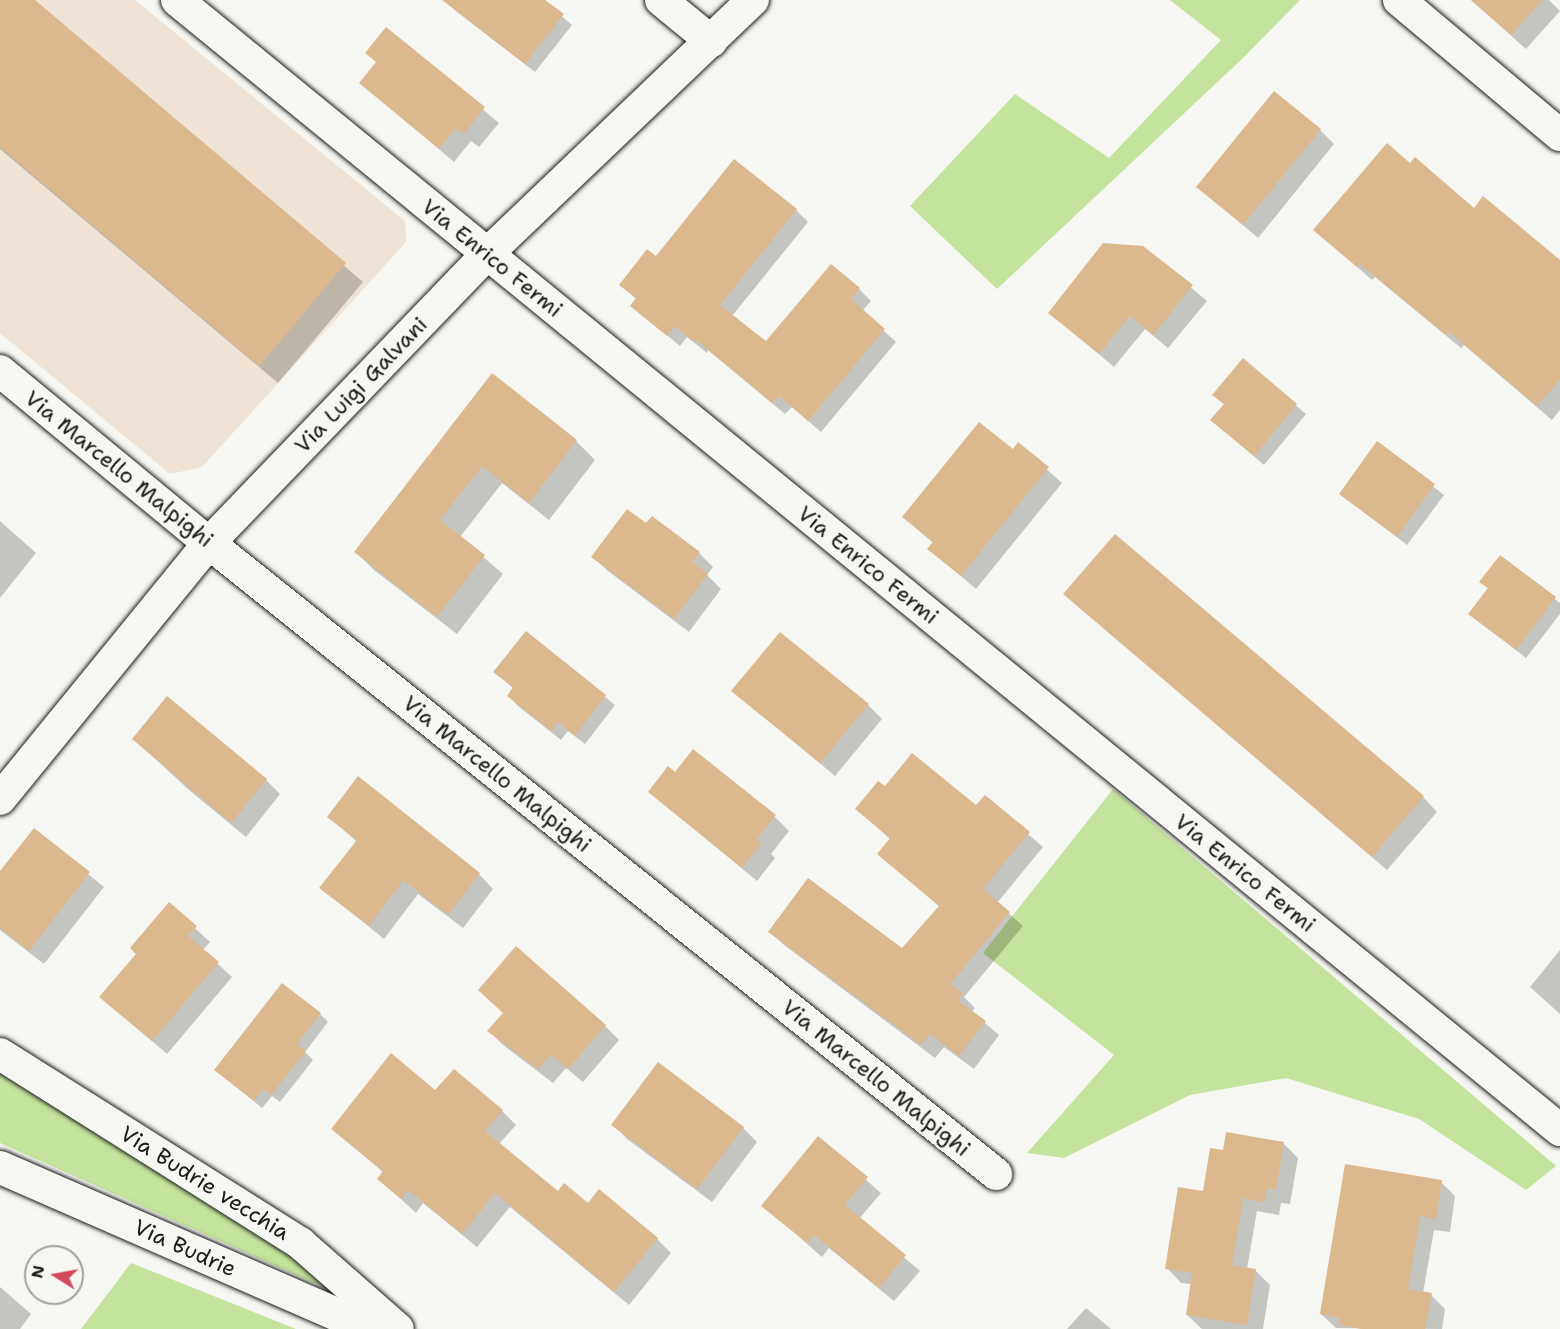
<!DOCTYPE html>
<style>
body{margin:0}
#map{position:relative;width:1560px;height:1329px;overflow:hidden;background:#f6f6f2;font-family:"Shantell Sans",sans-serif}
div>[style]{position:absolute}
.built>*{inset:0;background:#eee3d4}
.green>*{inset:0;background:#c4e39c}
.shadow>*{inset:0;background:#0003}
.building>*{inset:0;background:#dcb88e}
.roads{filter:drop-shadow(0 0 2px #1c1c1c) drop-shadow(0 0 2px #1c1c1c)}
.minor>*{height:32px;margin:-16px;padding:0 16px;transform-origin:16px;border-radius:16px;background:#f6f6f2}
.secondary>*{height:33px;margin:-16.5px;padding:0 16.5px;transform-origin:16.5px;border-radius:16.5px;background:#f6f6f2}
span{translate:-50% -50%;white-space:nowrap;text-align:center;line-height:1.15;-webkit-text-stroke:5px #f6f6f2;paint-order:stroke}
.street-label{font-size:22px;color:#1c1c1c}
.north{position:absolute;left:24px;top:1245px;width:60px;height:60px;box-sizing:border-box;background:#f6f6f2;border:2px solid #9f9f9c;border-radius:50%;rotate:281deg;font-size:16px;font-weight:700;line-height:24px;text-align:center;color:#1c1c1c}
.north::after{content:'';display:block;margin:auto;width:21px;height:27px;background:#d1495b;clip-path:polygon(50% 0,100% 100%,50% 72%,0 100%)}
</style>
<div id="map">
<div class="built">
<i style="clip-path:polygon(0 0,135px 0,405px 221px,406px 242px,202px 467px,170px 474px,0 333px)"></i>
</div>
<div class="green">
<i style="clip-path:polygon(1170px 0,1300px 0,1243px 58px,997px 289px,910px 206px,1015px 94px,1109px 158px,1221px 40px)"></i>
<i style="clip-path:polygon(1113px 789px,1556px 1166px,1526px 1190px,1419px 1119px,1286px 1078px,1190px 1095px,1064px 1158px,1027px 1153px,1114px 1055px,983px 953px)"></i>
<i style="clip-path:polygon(0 1073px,300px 1260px,341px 1295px,0 1143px)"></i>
<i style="clip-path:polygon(131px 1263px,296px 1329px,81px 1329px)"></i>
</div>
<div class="shadow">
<i style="clip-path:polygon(0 0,33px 0,363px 282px,278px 383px,0 149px)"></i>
<i style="clip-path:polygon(448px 0,543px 0,572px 25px,535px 72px,456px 11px)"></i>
<i style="clip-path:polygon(1471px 0,1549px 0,1560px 11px,1526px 49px)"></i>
<i style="clip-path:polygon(387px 29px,499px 123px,479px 147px,471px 141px,454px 162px,361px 83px,377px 63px)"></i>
<i style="clip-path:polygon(1320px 130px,1334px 144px,1258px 238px,1198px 187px)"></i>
<i style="clip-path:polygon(1410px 165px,1474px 210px,1560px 262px,1560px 410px,1552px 420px,1464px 345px,1461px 348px,1375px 277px,1372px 280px,1315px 230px)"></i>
<i style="clip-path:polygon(796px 210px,808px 222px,732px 316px,766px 343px,859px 289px,871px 301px,862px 311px,896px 342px,821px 432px,792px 407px,785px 414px,708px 350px,707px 353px,687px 337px,680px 346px,632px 306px,637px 300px,621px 285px,656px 258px)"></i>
<i style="clip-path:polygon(1143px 247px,1207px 301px,1168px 348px,1145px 329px,1114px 367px,1050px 313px)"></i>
<i style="clip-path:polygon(1243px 361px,1306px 414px,1264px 465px,1212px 420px,1225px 405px,1214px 394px)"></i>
<i style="clip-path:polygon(492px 376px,576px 441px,595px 460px,549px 520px,502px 483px,460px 537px,503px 574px,457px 634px,374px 570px,356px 552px)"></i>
<i style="clip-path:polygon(1018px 444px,1062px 483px,976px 589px,929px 549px,933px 543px,904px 517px,1013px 451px)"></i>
<i style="clip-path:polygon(1377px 444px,1444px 495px,1407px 545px,1341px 494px)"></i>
<i style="clip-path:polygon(0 521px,36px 553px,0 598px)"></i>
<i style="clip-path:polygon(647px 525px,699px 553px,713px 567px,707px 575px,721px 589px,689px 632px,608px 571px,593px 557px)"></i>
<i style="clip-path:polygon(1500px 557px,1560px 603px,1560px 614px,1526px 658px,1470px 614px,1489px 589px,1481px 582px)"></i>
<i style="clip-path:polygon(1065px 594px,1423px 797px,1437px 812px,1387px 870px)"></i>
<i style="clip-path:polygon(526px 633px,615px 705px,585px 744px,568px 731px,561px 740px,518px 706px,509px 696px,514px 689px,495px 672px)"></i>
<i style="clip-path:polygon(733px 691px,868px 705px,882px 719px,835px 776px)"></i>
<i style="clip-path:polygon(134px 739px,266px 780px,280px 794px,246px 837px,189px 790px)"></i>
<i style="clip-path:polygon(675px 774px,775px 817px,789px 831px,771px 854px,775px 858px,757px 881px,650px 792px)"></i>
<i style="clip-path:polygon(885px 788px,976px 808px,985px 797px,1043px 847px,997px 903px,1023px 926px,964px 997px,975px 1008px,972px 1012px,999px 1035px,974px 1069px,944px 1047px,935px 1058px,784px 945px,770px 931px,903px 950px,940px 907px,879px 854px,891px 840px,857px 809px)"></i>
<i style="clip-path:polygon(329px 817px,479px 874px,493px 889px,463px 928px,418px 894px,384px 939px,321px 888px,357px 842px)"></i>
<i style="clip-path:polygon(34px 830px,104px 887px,44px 964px,0 930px,0 874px)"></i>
<i style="clip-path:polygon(169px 904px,210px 942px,203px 950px,232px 977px,167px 1054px,101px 997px,138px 954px)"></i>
<i style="clip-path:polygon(1560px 950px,1560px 1014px,1530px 987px)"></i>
<i style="clip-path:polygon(320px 1014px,328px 1022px,305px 1052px,313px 1060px,280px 1102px,272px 1096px,262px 1108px,216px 1070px)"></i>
<i style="clip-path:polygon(605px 1026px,619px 1040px,583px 1082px,566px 1068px,553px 1083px,503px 1045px,489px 1031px)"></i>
<i style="clip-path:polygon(436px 1092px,502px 1111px,516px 1125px,499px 1144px,558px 1193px,657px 1239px,671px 1253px,629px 1305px,510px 1207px,477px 1247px,423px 1203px,416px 1213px,379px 1179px,384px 1173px,333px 1129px)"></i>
<i style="clip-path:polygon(613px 1124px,743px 1128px,757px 1142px,712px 1202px,627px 1139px)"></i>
<i style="clip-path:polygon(818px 1138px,881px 1193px,859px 1219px,920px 1271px,894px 1301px,829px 1248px,822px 1257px,763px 1205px)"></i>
<i style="clip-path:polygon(1283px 1143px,1298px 1158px,1290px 1204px,1281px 1203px,1279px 1215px,1257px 1211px,1247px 1269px,1255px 1270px,1270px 1285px,1263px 1329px,1202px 1329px,1187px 1315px,1192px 1284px,1181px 1283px,1167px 1268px,1224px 1151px)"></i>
<i style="clip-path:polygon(1441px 1182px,1455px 1196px,1450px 1232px,1434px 1230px,1423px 1293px,1431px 1295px,1445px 1309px,1442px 1329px,1336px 1328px,1321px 1314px)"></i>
<i style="clip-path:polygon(0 1287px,31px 1314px,20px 1329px,0 1329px)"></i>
<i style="clip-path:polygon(1086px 1308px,1111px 1329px,1067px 1329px)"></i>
</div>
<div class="building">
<i style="clip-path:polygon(0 0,35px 0,346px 263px,259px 366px,0 147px)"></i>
<i style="clip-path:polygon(442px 0,545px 0,564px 14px,525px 64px)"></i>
<i style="clip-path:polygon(1471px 0,1543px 0,1511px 35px)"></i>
<i style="clip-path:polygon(386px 27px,485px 107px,464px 134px,456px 128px,439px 149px,359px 83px,376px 62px,365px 53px)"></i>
<i style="clip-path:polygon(1274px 91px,1321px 129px,1243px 225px,1196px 187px)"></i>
<i style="clip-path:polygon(1387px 143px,1410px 163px,1415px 157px,1474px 208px,1483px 196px,1560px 260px,1560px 379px,1537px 406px,1449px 332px,1446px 335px,1360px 264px,1357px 267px,1313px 230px)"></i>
<i style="clip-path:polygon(734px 159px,797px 209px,720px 305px,766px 341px,831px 264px,860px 288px,851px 299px,885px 329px,808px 421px,779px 396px,772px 403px,696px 340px,694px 342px,674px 326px,667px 336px,630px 306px,636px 298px,619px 285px,647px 249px,656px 256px)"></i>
<i style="clip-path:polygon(1103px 243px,1143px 246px,1193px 285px,1153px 335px,1130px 316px,1099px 354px,1048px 313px)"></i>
<i style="clip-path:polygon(1243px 358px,1297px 404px,1254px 456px,1210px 420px,1224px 404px,1212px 395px)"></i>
<i style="clip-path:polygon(492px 373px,577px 440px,529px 503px,482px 466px,440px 520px,485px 555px,437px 617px,354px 552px)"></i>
<i style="clip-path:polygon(979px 422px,1013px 449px,1018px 442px,1049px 467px,961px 576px,927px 549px,933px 542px,902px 517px)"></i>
<i style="clip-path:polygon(1377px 441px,1435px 484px,1397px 537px,1339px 494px)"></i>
<i style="clip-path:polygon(627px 509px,646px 523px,652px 516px,700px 552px,692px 562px,708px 574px,674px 619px,591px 557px)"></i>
<i style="clip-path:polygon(1115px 534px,1424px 796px,1372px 857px,1063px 594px)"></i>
<i style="clip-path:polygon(1500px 555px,1556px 597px,1516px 650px,1468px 614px,1488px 588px,1479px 582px)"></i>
<i style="clip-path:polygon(526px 631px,606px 695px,575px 736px,558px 722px,551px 731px,507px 696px,513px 687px,493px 672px)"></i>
<i style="clip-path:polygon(780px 632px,869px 704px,820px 763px,731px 691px)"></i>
<i style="clip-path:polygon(167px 696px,267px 779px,231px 823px,132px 739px)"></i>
<i style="clip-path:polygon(693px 749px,776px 815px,757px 839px,762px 843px,742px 868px,648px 792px,668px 766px,675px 772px)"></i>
<i style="clip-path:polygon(912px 753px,976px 805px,985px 795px,1030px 832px,983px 889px,1010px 912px,950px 984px,963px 993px,957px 1000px,986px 1021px,959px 1056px,930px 1034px,921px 1045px,768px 932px,808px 878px,902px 948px,939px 906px,877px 854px,890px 838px,855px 809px,878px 781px,885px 786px)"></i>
<i style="clip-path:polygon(358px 776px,480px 873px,448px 915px,403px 880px,369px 926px,319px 888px,357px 840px,327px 817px)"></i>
<i style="clip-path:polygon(34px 828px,90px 872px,29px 951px,0 928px,0 871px)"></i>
<i style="clip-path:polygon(169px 902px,197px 926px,188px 936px,219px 962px,152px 1041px,99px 997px,136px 954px,130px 948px)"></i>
<i style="clip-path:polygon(516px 946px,606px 1025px,568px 1069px,551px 1055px,538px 1069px,487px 1031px,503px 1013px,478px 990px)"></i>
<i style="clip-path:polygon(282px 983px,321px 1013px,297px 1044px,306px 1051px,271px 1095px,263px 1089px,254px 1101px,214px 1070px)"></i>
<i style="clip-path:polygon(391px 1053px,435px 1090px,454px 1069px,503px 1110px,485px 1131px,558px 1191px,564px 1183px,588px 1203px,599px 1189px,658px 1238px,614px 1292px,495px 1193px,462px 1234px,408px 1190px,401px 1199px,377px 1179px,383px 1171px,331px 1129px)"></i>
<i style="clip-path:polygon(658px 1062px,744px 1127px,697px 1189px,611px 1125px)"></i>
<i style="clip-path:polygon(1226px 1132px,1284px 1142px,1276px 1190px,1267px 1189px,1265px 1202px,1243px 1198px,1232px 1265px,1256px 1269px,1247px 1325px,1186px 1315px,1192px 1273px,1165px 1269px,1178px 1187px,1203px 1191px,1210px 1148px,1223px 1150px)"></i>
<i style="clip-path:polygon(818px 1136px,868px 1177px,845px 1205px,906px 1255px,879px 1288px,814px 1235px,807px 1243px,761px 1206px)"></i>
<i style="clip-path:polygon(1345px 1164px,1442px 1180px,1436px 1219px,1420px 1216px,1408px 1289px,1432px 1293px,1425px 1329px,1361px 1329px,1339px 1325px,1340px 1318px,1320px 1314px)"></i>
</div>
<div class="roads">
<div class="minor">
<i style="left:177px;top:0;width:1786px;rotate:39.25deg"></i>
<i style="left:661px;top:0;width:65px;rotate:39.4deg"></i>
<i style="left:1399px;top:0;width:210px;rotate:40deg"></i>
<i style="left:0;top:371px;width:271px;rotate:39.5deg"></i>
<i style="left:209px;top:543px;width:1009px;rotate:38.72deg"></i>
<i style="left:0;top:799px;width:330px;rotate:-50.8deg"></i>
<i style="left:209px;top:543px;width:401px;rotate:-46.1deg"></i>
<i style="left:487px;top:254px;width:368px;rotate:-43.7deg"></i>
<i style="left:0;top:1054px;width:355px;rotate:32.2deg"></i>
<i style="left:300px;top:1243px;width:130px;rotate:41.3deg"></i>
</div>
<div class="secondary">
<i style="left:0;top:1167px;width:405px;rotate:23.6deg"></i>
</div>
</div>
<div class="street-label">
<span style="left:492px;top:258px;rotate:39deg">Via Enrico Fermi</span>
<span style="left:361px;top:385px;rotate:-46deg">Via Luigi Galvani</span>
<span style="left:119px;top:469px;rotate:39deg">Via Marcello Malpighi</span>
<span style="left:868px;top:565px;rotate:39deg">Via Enrico Fermi</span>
<span style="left:497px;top:774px;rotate:39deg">Via Marcello Malpighi</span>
<span style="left:1245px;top:873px;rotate:39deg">Via Enrico Fermi</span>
<span style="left:876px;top:1078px;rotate:39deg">Via Marcello Malpighi</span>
<span style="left:205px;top:1183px;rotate:32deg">Via Budrie vecchia</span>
<span style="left:185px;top:1248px;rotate:24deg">Via Budrie</span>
</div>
<div class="north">N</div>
</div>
